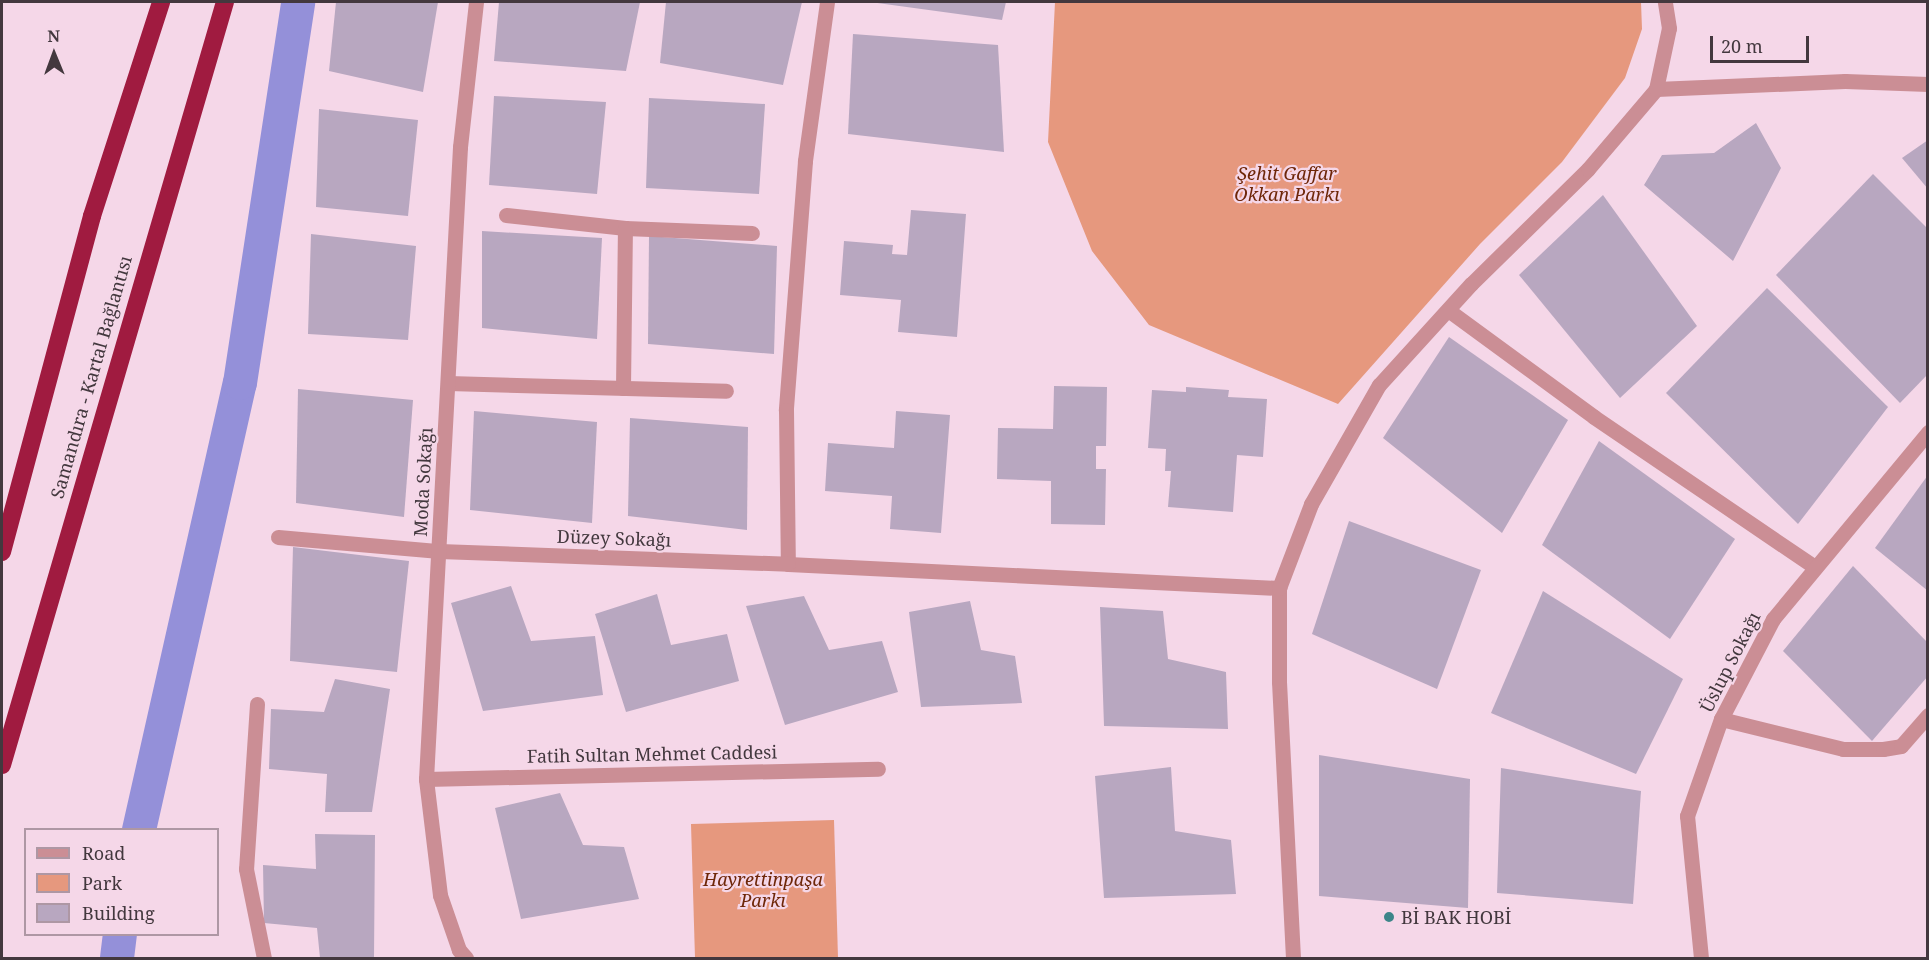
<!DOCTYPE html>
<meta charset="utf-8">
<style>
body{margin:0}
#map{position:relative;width:1929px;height:960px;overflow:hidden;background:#f5d7e8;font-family:"Noto Serif",serif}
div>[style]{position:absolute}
.green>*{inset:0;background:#e6987e}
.canal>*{height:34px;margin:-17px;padding:0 17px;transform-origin:17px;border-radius:17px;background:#9490d9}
.building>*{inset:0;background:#b8a7c0}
.lane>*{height:15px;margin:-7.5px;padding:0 7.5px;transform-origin:7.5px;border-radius:7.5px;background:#cb8e95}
.street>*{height:15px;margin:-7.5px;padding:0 7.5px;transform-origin:7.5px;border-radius:7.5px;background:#cb8e95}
.highway>*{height:18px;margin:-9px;padding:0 9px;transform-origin:9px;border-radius:9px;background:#a01b40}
.dots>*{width:16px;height:16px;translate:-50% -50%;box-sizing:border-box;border:3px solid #f5d7e8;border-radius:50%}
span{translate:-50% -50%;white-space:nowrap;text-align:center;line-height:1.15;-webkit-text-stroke:4.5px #f5d7e8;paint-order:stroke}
.park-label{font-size:18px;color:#6e2608;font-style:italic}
.street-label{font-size:18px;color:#43383e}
.poi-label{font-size:18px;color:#43383e}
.left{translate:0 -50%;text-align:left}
.frame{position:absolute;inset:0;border:3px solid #43383e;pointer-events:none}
.legend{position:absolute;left:24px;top:828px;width:195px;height:108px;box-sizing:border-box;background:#f5d7e8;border:2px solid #ae97a4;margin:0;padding:8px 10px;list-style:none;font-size:18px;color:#43383e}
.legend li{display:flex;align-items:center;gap:12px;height:30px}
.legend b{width:30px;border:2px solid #ae97a4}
.north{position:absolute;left:24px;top:24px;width:60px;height:60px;-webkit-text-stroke:4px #f5d7e8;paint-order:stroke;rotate:359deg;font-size:16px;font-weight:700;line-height:24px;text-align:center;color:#43383e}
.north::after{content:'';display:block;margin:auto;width:21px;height:27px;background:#43383e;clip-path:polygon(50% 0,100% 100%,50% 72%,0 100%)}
.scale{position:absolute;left:1710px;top:36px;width:99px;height:27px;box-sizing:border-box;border:3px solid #43383e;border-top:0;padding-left:8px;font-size:18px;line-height:21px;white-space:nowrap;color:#43383e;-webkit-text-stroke:4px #f5d7e8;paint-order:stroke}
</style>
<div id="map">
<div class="green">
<i style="clip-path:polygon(1055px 2px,1641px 2px,1642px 29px,1625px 78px,1562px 162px,1480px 244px,1338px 404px,1149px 325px,1092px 251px,1048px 142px)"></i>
<i style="clip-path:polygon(834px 820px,838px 958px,695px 958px,691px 824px)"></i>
</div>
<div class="canal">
<i style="left:139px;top:830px;width:458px;rotate:-77.3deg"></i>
<i style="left:240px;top:383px;width:385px;rotate:-81.3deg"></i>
<i style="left:117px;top:958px;width:24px;rotate:-83deg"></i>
</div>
<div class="building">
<i style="clip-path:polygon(336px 2px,438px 2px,423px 92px,329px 71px)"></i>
<i style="clip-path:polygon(499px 2px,640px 2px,626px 71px,494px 61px)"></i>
<i style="clip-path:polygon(666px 2px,802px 2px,783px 85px,660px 63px)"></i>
<i style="clip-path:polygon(870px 2px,1006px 2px,1002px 20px)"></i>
<i style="clip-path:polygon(853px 34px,998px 45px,1004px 152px,848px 134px)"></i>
<i style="clip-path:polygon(494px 96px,606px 102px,597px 194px,489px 185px)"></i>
<i style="clip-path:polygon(649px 98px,765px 104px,759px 194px,646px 188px)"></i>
<i style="clip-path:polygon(319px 109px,418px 120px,408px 216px,316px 207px)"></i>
<i style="clip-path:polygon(1756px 123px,1781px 168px,1733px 261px,1644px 185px,1662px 155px,1714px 153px)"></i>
<i style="clip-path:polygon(1928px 140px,1928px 189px,1902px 158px)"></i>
<i style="clip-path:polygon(1873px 174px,1928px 229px,1928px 374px,1900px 403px,1776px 275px)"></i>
<i style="clip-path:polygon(1603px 195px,1697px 326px,1620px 398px,1519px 275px)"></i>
<i style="clip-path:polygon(911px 210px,966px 214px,957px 337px,898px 332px,901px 300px,840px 295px,844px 241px,893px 245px,892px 254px,907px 255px)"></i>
<i style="clip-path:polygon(482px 231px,602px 238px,597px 339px,482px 328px)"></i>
<i style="clip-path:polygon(311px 234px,416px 246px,408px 340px,308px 334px)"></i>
<i style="clip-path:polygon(649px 236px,777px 246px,774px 354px,648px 344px)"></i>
<i style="clip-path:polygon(1767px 288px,1888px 407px,1798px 524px,1666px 393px)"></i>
<i style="clip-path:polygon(1449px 337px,1568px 420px,1502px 533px,1383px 438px)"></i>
<i style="clip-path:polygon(1054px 386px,1107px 387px,1106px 446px,1096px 446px,1096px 469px,1106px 469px,1105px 525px,1051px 524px,1051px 481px,997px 479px,998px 428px,1053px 429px)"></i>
<i style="clip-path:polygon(1186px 387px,1229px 390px,1228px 397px,1267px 399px,1263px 457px,1237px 455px,1233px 512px,1168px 507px,1171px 471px,1165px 471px,1166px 449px,1148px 448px,1152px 390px,1186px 392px)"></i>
<i style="clip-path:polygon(298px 389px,413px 400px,404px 517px,296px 503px)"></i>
<i style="clip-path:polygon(474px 411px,597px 422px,592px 523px,470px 510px)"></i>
<i style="clip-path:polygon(896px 411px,950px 415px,941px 533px,890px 529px,892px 496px,825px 491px,828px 443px,894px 448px)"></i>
<i style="clip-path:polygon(630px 418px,748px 427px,747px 530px,628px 516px)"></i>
<i style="clip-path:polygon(1599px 441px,1735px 539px,1670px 639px,1542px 545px)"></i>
<i style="clip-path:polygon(1928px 475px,1928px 591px,1875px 548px)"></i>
<i style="clip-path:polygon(1349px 521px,1481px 570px,1437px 689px,1312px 634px)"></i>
<i style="clip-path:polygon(293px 547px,409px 561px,397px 672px,290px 661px)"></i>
<i style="clip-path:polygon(1853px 566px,1928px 643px,1928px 676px,1872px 741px,1783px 651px)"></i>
<i style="clip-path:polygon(511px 586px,531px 641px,595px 636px,603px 695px,483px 711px,451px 603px)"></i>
<i style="clip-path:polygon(1543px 591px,1683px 679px,1636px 774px,1491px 713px)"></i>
<i style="clip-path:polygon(657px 594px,671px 645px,727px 634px,739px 681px,626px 712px,595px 614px)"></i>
<i style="clip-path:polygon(804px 596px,829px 650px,882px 641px,898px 692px,785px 725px,746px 606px)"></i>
<i style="clip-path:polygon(970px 601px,981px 650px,1015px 656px,1022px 703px,921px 707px,909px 612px)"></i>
<i style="clip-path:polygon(1100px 607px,1163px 611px,1168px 659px,1226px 672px,1228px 729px,1104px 726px)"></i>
<i style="clip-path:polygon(335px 679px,390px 689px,372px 812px,325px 812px,327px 774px,269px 769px,271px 709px,324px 712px)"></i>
<i style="clip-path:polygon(1319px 755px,1470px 779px,1468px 908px,1319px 896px)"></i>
<i style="clip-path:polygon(1171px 767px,1175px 831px,1231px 840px,1236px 894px,1104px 898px,1095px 776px)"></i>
<i style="clip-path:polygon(1501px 768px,1641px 791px,1633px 904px,1497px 893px)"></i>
<i style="clip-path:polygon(560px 793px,583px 845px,624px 847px,639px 899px,521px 919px,495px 808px)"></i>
<i style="clip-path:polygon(315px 834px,375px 835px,374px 958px,320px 958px,317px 928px,264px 923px,263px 865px,316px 869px)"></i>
</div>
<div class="lane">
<i style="left:506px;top:215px;width:120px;rotate:6.2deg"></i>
<i style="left:625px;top:228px;width:127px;rotate:2.3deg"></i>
<i style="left:1448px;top:310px;width:181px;rotate:36.2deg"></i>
<i style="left:1594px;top:417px;width:267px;rotate:34.2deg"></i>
<i style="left:448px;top:383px;width:278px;rotate:1.6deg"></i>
<i style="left:623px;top:388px;width:160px;rotate:-89.3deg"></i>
<i style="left:278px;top:537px;width:162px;rotate:5deg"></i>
<i style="left:1721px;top:719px;width:126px;rotate:13.8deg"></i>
<i style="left:1843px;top:749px;width:40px"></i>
<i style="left:1883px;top:749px;width:18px;rotate:-9deg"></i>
<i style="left:1901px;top:746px;width:41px;rotate:-48.9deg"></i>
</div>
<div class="street">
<i style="left:827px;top:2px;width:161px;rotate:97.9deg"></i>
<i style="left:805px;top:161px;width:250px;rotate:94.4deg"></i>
<i style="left:786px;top:410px;width:154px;rotate:89.3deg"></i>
<i style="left:788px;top:564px;width:492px;rotate:2.8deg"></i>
<i style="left:1656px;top:89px;width:189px;rotate:-2.4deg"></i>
<i style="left:1845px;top:81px;width:83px;rotate:2.1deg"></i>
<i style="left:439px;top:551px;width:349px;rotate:2.1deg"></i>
<i style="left:257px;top:704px;width:165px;rotate:93.8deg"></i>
<i style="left:246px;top:869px;width:91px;rotate:78.6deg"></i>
<i style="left:426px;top:779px;width:452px;rotate:-1.3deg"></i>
<i style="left:466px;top:958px;width:11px;rotate:-131deg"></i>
<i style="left:459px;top:950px;width:58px;rotate:-109.1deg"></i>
<i style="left:440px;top:895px;width:117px;rotate:-96.9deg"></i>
<i style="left:426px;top:779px;width:633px;rotate:-86.92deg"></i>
<i style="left:460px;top:147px;width:146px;rotate:-83.7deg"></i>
<i style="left:1293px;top:958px;width:276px;rotate:-92.9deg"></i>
<i style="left:1279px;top:682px;width:94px;rotate:-90deg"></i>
<i style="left:1279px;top:588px;width:90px;rotate:-69.1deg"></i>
<i style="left:1311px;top:504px;width:137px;rotate:-60.3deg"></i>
<i style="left:1379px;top:385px;width:137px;rotate:-47.7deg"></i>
<i style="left:1471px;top:284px;width:164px;rotate:-44.5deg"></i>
<i style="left:1588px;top:169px;width:105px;rotate:-49.6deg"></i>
<i style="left:1656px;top:89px;width:62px;rotate:-78deg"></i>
<i style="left:1669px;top:28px;width:26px;rotate:-99deg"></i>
<i style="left:1701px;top:958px;width:143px;rotate:-95.6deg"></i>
<i style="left:1687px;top:816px;width:103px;rotate:-70.7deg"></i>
<i style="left:1721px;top:719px;width:113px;rotate:-62.5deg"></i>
<i style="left:1773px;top:619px;width:243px;rotate:-50.3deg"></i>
</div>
<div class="highway">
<i style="left:2px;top:552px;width:348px;rotate:-75deg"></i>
<i style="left:92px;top:216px;width:225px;rotate:-72.1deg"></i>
<i style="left:2px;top:765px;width:795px;rotate:-73.71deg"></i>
</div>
<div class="dots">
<i style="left:1389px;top:917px;background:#3c8589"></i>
</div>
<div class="park-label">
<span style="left:1287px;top:184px">Şehit Gaffar<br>Okkan Parkı</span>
<span style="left:763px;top:890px">Hayrettinpaşa<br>Parkı</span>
</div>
<div class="street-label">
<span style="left:91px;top:377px;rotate:-74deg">Samandıra - Kartal Bağlantısı</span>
<span style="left:423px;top:482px;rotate:-87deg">Moda Sokağı</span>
<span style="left:614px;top:538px;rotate:2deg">Düzey Sokağı</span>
<span style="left:1730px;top:662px;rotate:-63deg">Üslup Sokağı</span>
<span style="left:652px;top:754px;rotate:-1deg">Fatih Sultan Mehmet Caddesi</span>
</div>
<div class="poi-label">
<span class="left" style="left:1401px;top:917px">Bİ BAK HOBİ</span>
</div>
<div class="frame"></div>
<ul class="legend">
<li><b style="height:8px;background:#cb8e95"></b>Road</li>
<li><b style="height:16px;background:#e6987e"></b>Park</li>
<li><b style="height:16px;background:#b8a7c0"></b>Building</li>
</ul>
<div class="north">N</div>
<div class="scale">20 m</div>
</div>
